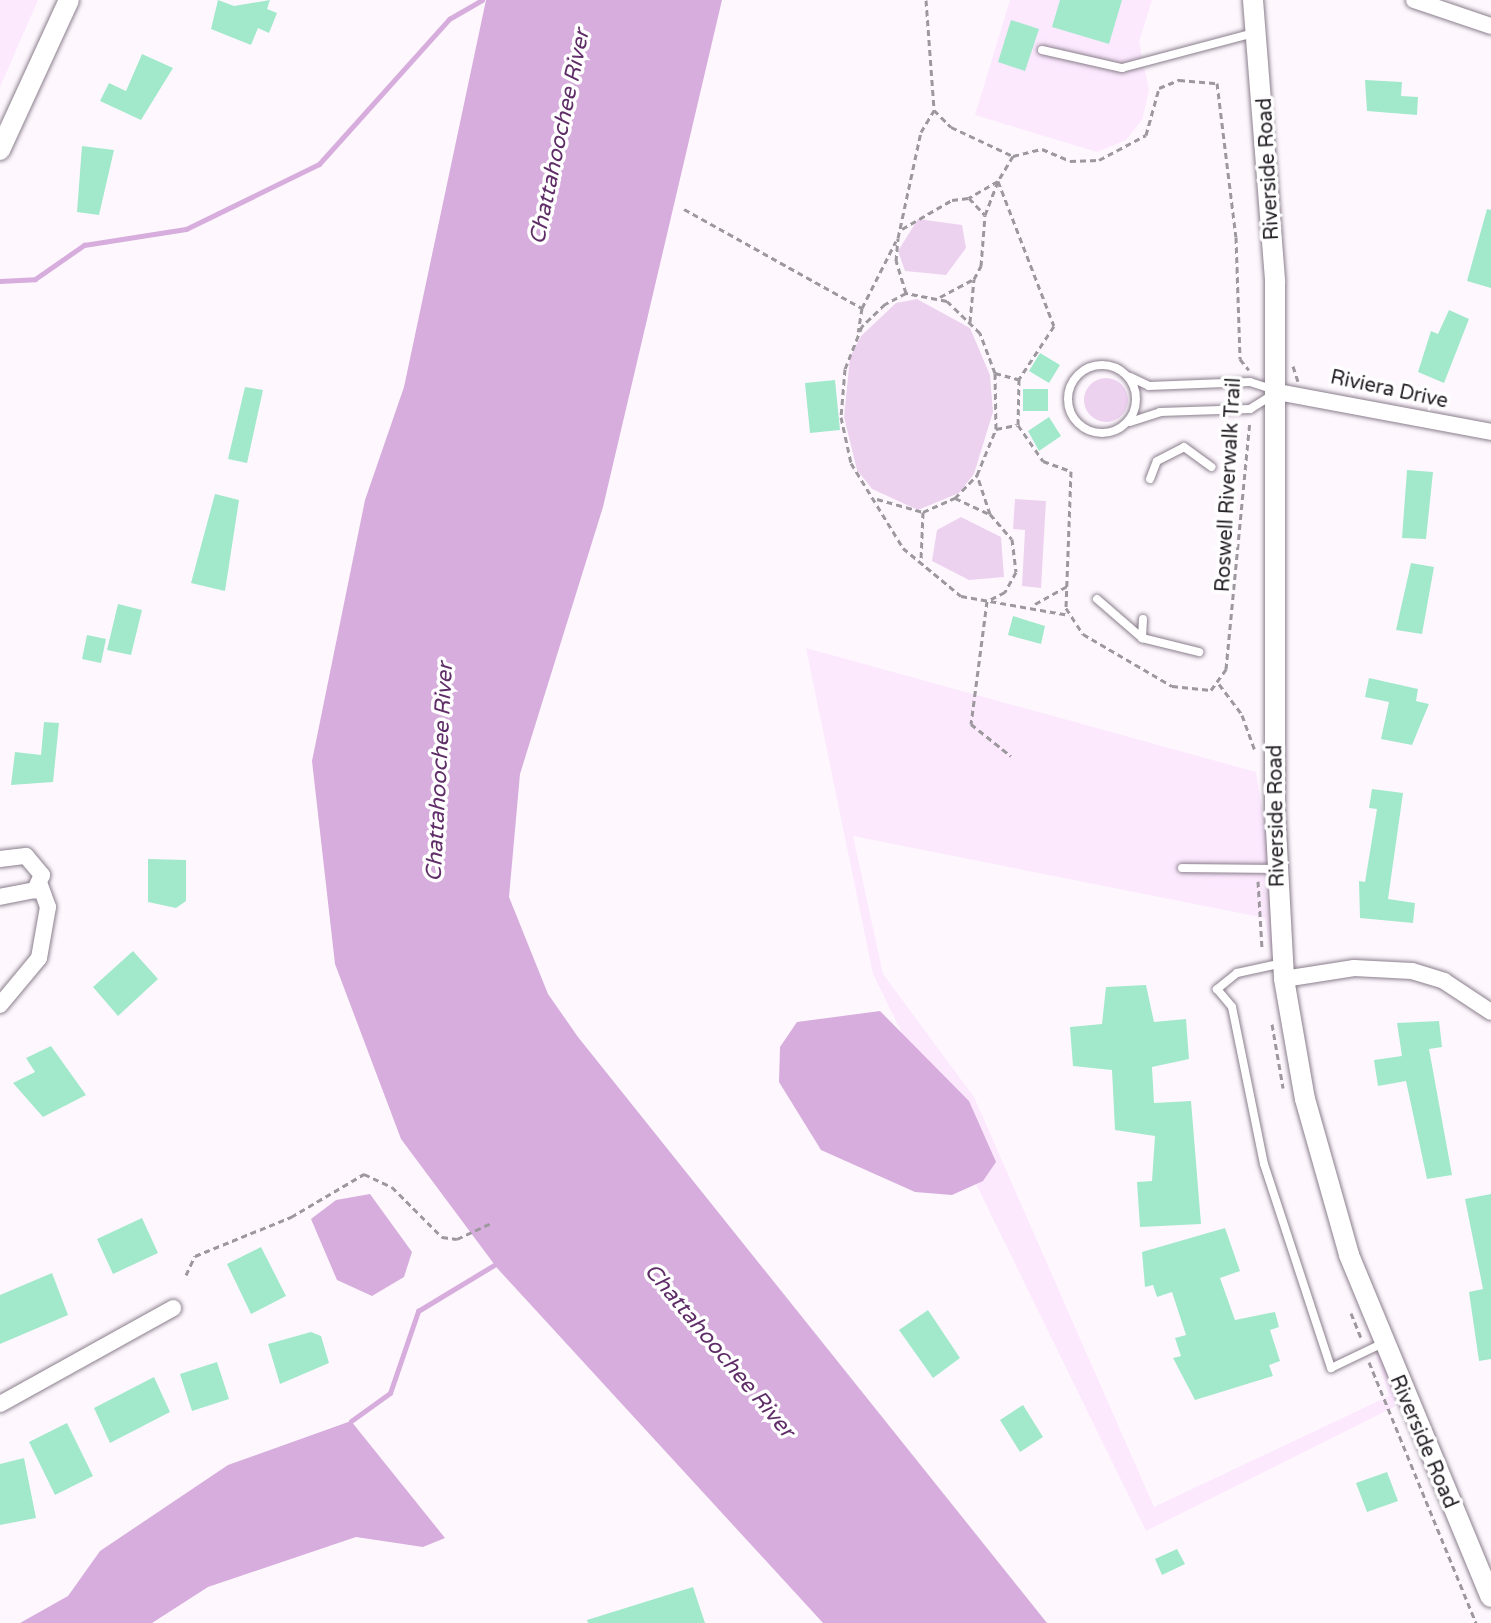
<!DOCTYPE html>
<style>
body{margin:0}
#map{position:relative;width:1491px;height:1623px;overflow:hidden;background:#fef8fe;font-family:"Varela Round",sans-serif}
div>[style]{position:absolute}
.built>*{inset:0;background:#fce9fe}
.green>*{inset:0;background:#edd2f0}
.round{border-radius:50%}
.water>*{inset:0;background:#d7addd}
.stream>*{height:5px;margin:-2.5px;padding:0 2.5px;transform-origin:2.5px;border-radius:2.5px;background:#d7addd}
.building>*{inset:0;background:#a2e8cb}
.path>*{height:3px;margin-top:-1.5px;transform-origin:0;background:repeating-linear-gradient(90deg,#9d989e 0 6px,transparent 0 10px)}
.roads{filter:drop-shadow(0 0 2px #8a7e8c) drop-shadow(0 0 2px #8a7e8c)}
.service>*{height:8px;margin:-4px;padding:0 4px;transform-origin:4px;border-radius:4px;background:#fff}
.service>.ring{margin:-4px;padding:0;box-sizing:content-box;background:none;border:8px solid #fff;border-radius:50%}
.minor>*{height:16px;margin:-8px;padding:0 8px;transform-origin:8px;border-radius:8px;background:#fff}
.tertiary>*{height:20px;margin:-10px;padding:0 10px;transform-origin:10px;border-radius:10px;background:#fff}
span{translate:-50% -50%;white-space:nowrap;text-align:center;line-height:1.15;-webkit-text-stroke:7px #fff;paint-order:stroke}
.street-label{font-size:20px;color:#221e23}
.water-label{font-size:22px;color:#5f2d67;font-style:italic}
</style>
<div id="map">
<div class="built">
<i style="clip-path:polygon(0 0,38px 0,0 87px)"></i>
<i style="clip-path:polygon(1010px 0,1152px 0,1139px 42px,1149px 91px,1142px 120px,1126px 140px,1097px 152px,975px 115px)"></i>
<i style="clip-path:polygon(evenodd,806px 648px,1256px 772px,1308px 1091px,1362px 1280px,1406px 1401px,1146px 1531px,873px 974px,806px 648px,853px 836px,1265px 918px,1291px 1080px,1389px 1396px,1154px 1507px,974px 1097px,883px 974px,853px 836px)"></i>
</div>
<div class="green">
<i style="clip-path:polygon(918px 219px,962px 225px,966px 248px,946px 275px,905px 271px,898px 251px)"></i>
<i style="clip-path:polygon(917px 299px,970px 328px,990px 375px,993px 412px,974px 474px,959px 493px,918px 510px,872px 489px,857px 470px,844px 417px,850px 357px,861px 336px,896px 303px)"></i>
<i class="round" style="left:1084px;top:378px;width:44px;height:44px"></i>
<i style="clip-path:polygon(1015px 499px,1046px 501px,1041px 588px,1022px 586px,1025px 530px,1013px 529px)"></i>
<i style="clip-path:polygon(961px 517px,1001px 537px,1004px 577px,969px 580px,932px 561px,937px 530px)"></i>
</div>
<div class="water">
<i style="clip-path:polygon(486px 0,722px 0,603px 507px,520px 774px,509px 897px,548px 994px,578px 1037px,1047px 1623px,823px 1623px,497px 1268px,401px 1139px,335px 964px,312px 761px,365px 500px,404px 387px)"></i>
<i style="clip-path:polygon(880px 1011px,969px 1101px,996px 1162px,983px 1181px,952px 1195px,915px 1192px,821px 1150px,779px 1082px,780px 1047px,797px 1022px)"></i>
<i style="clip-path:polygon(370px 1194px,412px 1252px,404px 1277px,372px 1296px,337px 1280px,311px 1219px,336px 1200px)"></i>
<i style="clip-path:polygon(351px 1421px,445px 1538px,423px 1547px,356px 1537px,208px 1587px,152px 1623px,20px 1623px,68px 1596px,100px 1551px,228px 1465px)"></i>
</div>
<div class="stream">
<i style="left:0;top:281px;width:35px;rotate:-3deg"></i>
<i style="left:35px;top:279px;width:60px;rotate:-34.8deg"></i>
<i style="left:84px;top:245px;width:103px;rotate:-8.9deg"></i>
<i style="left:186px;top:229px;width:148px;rotate:-26deg"></i>
<i style="left:319px;top:164px;width:195px;rotate:-48.1deg"></i>
<i style="left:449px;top:19px;width:38px;rotate:-30deg"></i>
<i style="left:351px;top:1421px;width:48px;rotate:-35.7deg"></i>
<i style="left:390px;top:1393px;width:87px;rotate:-71.1deg"></i>
<i style="left:418px;top:1311px;width:95px;rotate:-31.2deg"></i>
</div>
<div class="building">
<i style="clip-path:polygon(218px 0,234px 6px,270px 0,267px 9px,277px 13px,269px 33px,258px 28px,251px 45px,211px 29px)"></i>
<i style="clip-path:polygon(1060px 0,1122px 0,1109px 44px,1052px 27px)"></i>
<i style="clip-path:polygon(1011px 20px,1039px 29px,1025px 71px,998px 62px)"></i>
<i style="clip-path:polygon(142px 54px,173px 68px,141px 120px,100px 101px,109px 83px,126px 91px)"></i>
<i style="clip-path:polygon(1365px 80px,1402px 82px,1401px 96px,1418px 97px,1417px 115px,1367px 111px)"></i>
<i style="clip-path:polygon(82px 146px,114px 150px,99px 215px,77px 212px)"></i>
<i style="clip-path:polygon(1487px 209px,1491px 210px,1491px 288px,1467px 281px)"></i>
<i style="clip-path:polygon(1449px 310px,1469px 319px,1444px 383px,1418px 372px,1431px 331px,1438px 334px)"></i>
<i style="clip-path:polygon(1040px 353px,1060px 365px,1049px 383px,1029px 371px)"></i>
<i style="clip-path:polygon(835px 380px,840px 430px,810px 433px,805px 383px)"></i>
<i style="clip-path:polygon(245px 387px,263px 390px,247px 463px,228px 459px)"></i>
<i style="clip-path:polygon(1023px 389px,1048px 389px,1048px 411px,1023px 411px)"></i>
<i style="clip-path:polygon(1049px 417px,1061px 436px,1039px 451px,1028px 431px)"></i>
<i style="clip-path:polygon(1407px 470px,1433px 472px,1426px 539px,1402px 538px)"></i>
<i style="clip-path:polygon(215px 494px,239px 500px,225px 591px,191px 583px)"></i>
<i style="clip-path:polygon(1411px 563px,1434px 567px,1422px 634px,1396px 630px)"></i>
<i style="clip-path:polygon(118px 604px,142px 610px,131px 655px,107px 650px)"></i>
<i style="clip-path:polygon(1013px 616px,1045px 626px,1041px 644px,1008px 635px)"></i>
<i style="clip-path:polygon(87px 635px,106px 639px,101px 663px,82px 659px)"></i>
<i style="clip-path:polygon(1369px 678px,1418px 689px,1416px 701px,1429px 704px,1412px 745px,1381px 739px,1389px 702px,1365px 697px)"></i>
<i style="clip-path:polygon(44px 722px,59px 723px,53px 782px,11px 785px,15px 752px,41px 755px)"></i>
<i style="clip-path:polygon(1372px 789px,1403px 793px,1388px 899px,1415px 903px,1413px 923px,1360px 918px,1359px 881px,1365px 882px,1377px 809px,1369px 808px)"></i>
<i style="clip-path:polygon(148px 859px,186px 860px,186px 901px,176px 908px,148px 902px)"></i>
<i style="clip-path:polygon(133px 951px,158px 979px,118px 1016px,93px 987px)"></i>
<i style="clip-path:polygon(1146px 985px,1154px 1022px,1186px 1019px,1189px 1059px,1152px 1067px,1154px 1103px,1191px 1101px,1201px 1224px,1140px 1227px,1137px 1182px,1152px 1181px,1155px 1136px,1115px 1130px,1112px 1070px,1073px 1066px,1070px 1027px,1102px 1024px,1106px 987px)"></i>
<i style="clip-path:polygon(1439px 1021px,1442px 1047px,1429px 1049px,1452px 1175px,1427px 1179px,1406px 1081px,1378px 1086px,1374px 1060px,1402px 1056px,1397px 1023px)"></i>
<i style="clip-path:polygon(51px 1046px,86px 1095px,43px 1117px,13px 1083px,35px 1072px,26px 1058px)"></i>
<i style="clip-path:polygon(1491px 1194px,1491px 1359px,1479px 1361px,1469px 1292px,1483px 1289px,1465px 1199px)"></i>
<i style="clip-path:polygon(142px 1218px,158px 1253px,113px 1274px,97px 1239px)"></i>
<i style="clip-path:polygon(1225px 1228px,1240px 1271px,1220px 1278px,1235px 1320px,1275px 1312px,1279px 1327px,1270px 1330px,1280px 1361px,1269px 1365px,1273px 1376px,1195px 1400px,1173px 1358px,1181px 1356px,1175px 1338px,1186px 1335px,1172px 1292px,1157px 1297px,1153px 1285px,1145px 1287px,1142px 1252px)"></i>
<i style="clip-path:polygon(261px 1247px,286px 1296px,251px 1314px,227px 1264px)"></i>
<i style="clip-path:polygon(52px 1273px,68px 1315px,0 1344px,0 1295px)"></i>
<i style="clip-path:polygon(928px 1310px,960px 1358px,933px 1378px,899px 1330px)"></i>
<i style="clip-path:polygon(311px 1332px,321px 1336px,329px 1363px,280px 1384px,268px 1344px)"></i>
<i style="clip-path:polygon(217px 1362px,229px 1399px,192px 1411px,180px 1374px)"></i>
<i style="clip-path:polygon(154px 1377px,170px 1412px,110px 1443px,94px 1408px)"></i>
<i style="clip-path:polygon(1023px 1405px,1043px 1437px,1020px 1452px,1000px 1420px)"></i>
<i style="clip-path:polygon(67px 1423px,93px 1476px,55px 1495px,29px 1442px)"></i>
<i style="clip-path:polygon(24px 1458px,36px 1518px,0 1525px,0 1464px)"></i>
<i style="clip-path:polygon(1387px 1472px,1398px 1501px,1367px 1512px,1356px 1483px)"></i>
<i style="clip-path:polygon(1177px 1549px,1185px 1564px,1162px 1575px,1155px 1559px)"></i>
<i style="clip-path:polygon(693px 1587px,705px 1623px,588px 1623px,587px 1620px)"></i>
</div>
<div class="path">
<i style="left:926px;top:0;width:110px;rotate:85.8deg"></i>
<i style="left:934px;top:110px;width:24px;rotate:45deg"></i>
<i style="left:951px;top:127px;width:68px;rotate:25.1deg"></i>
<i style="left:1013px;top:156px;width:30px;rotate:-14deg"></i>
<i style="left:1042px;top:149px;width:30px;rotate:23deg"></i>
<i style="left:1070px;top:161px;width:29px;rotate:-2deg"></i>
<i style="left:1099px;top:160px;width:53px;rotate:-28deg"></i>
<i style="left:1146px;top:135px;width:49px;rotate:-74.5deg"></i>
<i style="left:1159px;top:88px;width:22px;rotate:-22deg"></i>
<i style="left:1179px;top:80px;width:38px;rotate:5deg"></i>
<i style="left:1217px;top:83px;width:155px;rotate:83deg"></i>
<i style="left:1236px;top:237px;width:122px;rotate:88.1deg"></i>
<i style="left:1240px;top:359px;width:14px;rotate:51deg"></i>
<i style="left:1013px;top:156px;width:29px;rotate:121deg"></i>
<i style="left:998px;top:181px;width:155px;rotate:68.9deg"></i>
<i style="left:1054px;top:326px;width:64px;rotate:123.4deg"></i>
<i style="left:1019px;top:379px;width:46px;rotate:91.2deg"></i>
<i style="left:1018px;top:425px;width:44px;rotate:55.2deg"></i>
<i style="left:1043px;top:461px;width:30px;rotate:20deg"></i>
<i style="left:1071px;top:471px;width:137px;rotate:92.1deg"></i>
<i style="left:1066px;top:608px;width:31px;rotate:57deg"></i>
<i style="left:1083px;top:634px;width:103px;rotate:30.3deg"></i>
<i style="left:1172px;top:686px;width:39px;rotate:6deg"></i>
<i style="left:1211px;top:690px;width:26px;rotate:-54deg"></i>
<i style="left:1226px;top:669px;width:248px;rotate:-84.5deg"></i>
<i style="left:684px;top:209px;width:204px;rotate:29.1deg"></i>
<i style="left:862px;top:308px;width:24px;rotate:99deg"></i>
<i style="left:902px;top:229px;width:58px;rotate:-30.1deg"></i>
<i style="left:952px;top:200px;width:17px;rotate:-7deg"></i>
<i style="left:969px;top:198px;width:23px;rotate:47deg"></i>
<i style="left:906px;top:293px;width:34px;rotate:-107deg"></i>
<i style="left:896px;top:261px;width:23px;rotate:-85deg"></i>
<i style="left:898px;top:238px;width:108px;rotate:-77.8deg"></i>
<i style="left:921px;top:132px;width:26px;rotate:-59deg"></i>
<i style="left:940px;top:297px;width:38px;rotate:-28deg"></i>
<i style="left:974px;top:279px;width:15px;rotate:-62deg"></i>
<i style="left:981px;top:266px;width:51px;rotate:-85.5deg"></i>
<i style="left:985px;top:215px;width:36px;rotate:-69deg"></i>
<i style="left:998px;top:181px;width:34px;rotate:150deg"></i>
<i style="left:862px;top:308px;width:75px;rotate:-63.1deg"></i>
<i style="left:970px;top:322px;width:43px;rotate:-84.7deg"></i>
<i style="left:1293px;top:366px;width:16px;rotate:72deg"></i>
<i style="left:995px;top:373px;width:43px;rotate:-110.6deg"></i>
<i style="left:980px;top:333px;width:46px;rotate:-135.9deg"></i>
<i style="left:947px;top:301px;width:42px;rotate:-169deg"></i>
<i style="left:906px;top:293px;width:24px;rotate:152deg"></i>
<i style="left:885px;top:304px;width:32px;rotate:136deg"></i>
<i style="left:862px;top:326px;width:46px;rotate:111.6deg"></i>
<i style="left:845px;top:369px;width:48px;rotate:94.8deg"></i>
<i style="left:841px;top:417px;width:47px;rotate:77.7deg"></i>
<i style="left:851px;top:463px;width:100px;rotate:58.5deg"></i>
<i style="left:903px;top:548px;width:75px;rotate:39.6deg"></i>
<i style="left:961px;top:596px;width:110px;rotate:10deg"></i>
<i style="left:996px;top:429px;width:56px;rotate:-91deg"></i>
<i style="left:995px;top:373px;width:24px;rotate:15deg"></i>
<i style="left:955px;top:498px;width:32px;rotate:-46deg"></i>
<i style="left:977px;top:475px;width:50px;rotate:-67.6deg"></i>
<i style="left:996px;top:429px;width:21px;rotate:-11deg"></i>
<i style="left:877px;top:499px;width:48px;rotate:15.8deg"></i>
<i style="left:923px;top:512px;width:48px;rotate:92.4deg"></i>
<i style="left:923px;top:512px;width:35px;rotate:-24deg"></i>
<i style="left:955px;top:498px;width:38px;rotate:25deg"></i>
<i style="left:990px;top:514px;width:41px;rotate:-108.4deg"></i>
<i style="left:990px;top:514px;width:33px;rotate:49deg"></i>
<i style="left:1012px;top:539px;width:33px;rotate:83deg"></i>
<i style="left:1016px;top:572px;width:23px;rotate:119deg"></i>
<i style="left:1005px;top:592px;width:20px;rotate:153deg"></i>
<i style="left:987px;top:601px;width:124px;rotate:97.4deg"></i>
<i style="left:971px;top:724px;width:51px;rotate:38.7deg"></i>
<i style="left:1035px;top:604px;width:37px;rotate:-29deg"></i>
<i style="left:1219px;top:684px;width:39px;rotate:53deg"></i>
<i style="left:1242px;top:715px;width:37px;rotate:70deg"></i>
<i style="left:1258px;top:881px;width:68px;rotate:86.6deg"></i>
<i style="left:1272px;top:1024px;width:65px;rotate:80.2deg"></i>
<i style="left:186px;top:1275px;width:21px;rotate:-65deg"></i>
<i style="left:195px;top:1256px;width:104px;rotate:-22.1deg"></i>
<i style="left:291px;top:1217px;width:85px;rotate:-30.5deg"></i>
<i style="left:364px;top:1174px;width:31px;rotate:25deg"></i>
<i style="left:392px;top:1187px;width:71px;rotate:45deg"></i>
<i style="left:442px;top:1237px;width:15px;rotate:8deg"></i>
<i style="left:457px;top:1239px;width:38px;rotate:-25deg"></i>
<i style="left:1351px;top:1313px;width:29px;rotate:68deg"></i>
<i style="left:1369px;top:1362px;width:282px;rotate:67.7deg"></i>
</div>
<div class="roads">
<div class="service">
<i style="left:1042px;top:50px;width:82px;rotate:12.7deg"></i>
<i style="left:1122px;top:68px;width:137px;rotate:-14.9deg"></i>
<i class="ring" style="left:1068px;top:365px;width:60px;height:60px"></i>
<i style="left:1130px;top:377px;width:21px;rotate:25deg"></i>
<i style="left:1149px;top:386px;width:101px;rotate:-2.3deg"></i>
<i style="left:1250px;top:382px;width:25px;rotate:18deg"></i>
<i style="left:1130px;top:422px;width:32px;rotate:-18deg"></i>
<i style="left:1160px;top:412px;width:90px;rotate:-1.9deg"></i>
<i style="left:1250px;top:409px;width:28px;rotate:-32deg"></i>
<i style="left:1150px;top:479px;width:19px;rotate:-69deg"></i>
<i style="left:1157px;top:461px;width:30px;rotate:-27deg"></i>
<i style="left:1184px;top:447px;width:34px;rotate:36deg"></i>
<i style="left:1097px;top:599px;width:60px;rotate:40.9deg"></i>
<i style="left:1142px;top:638px;width:59px;rotate:13.8deg"></i>
<i style="left:1142px;top:638px;width:19px;rotate:-87deg"></i>
<i style="left:1182px;top:868px;width:94px;rotate:0.6deg"></i>
<i style="left:1283px;top:963px;width:47px;rotate:167.7deg"></i>
<i style="left:1237px;top:973px;width:26px;rotate:141deg"></i>
<i style="left:1217px;top:989px;width:23px;rotate:50deg"></i>
<i style="left:1232px;top:1007px;width:160px;rotate:78.5deg"></i>
<i style="left:1264px;top:1164px;width:215px;rotate:71.8deg"></i>
<i style="left:1331px;top:1368px;width:55px;rotate:-25.6deg"></i>
</div>
<div class="minor">
<i style="left:1414px;top:0;width:81px;rotate:18.7deg"></i>
<i style="left:1278px;top:392px;width:217px;rotate:10.6deg"></i>
<i style="left:0;top:859px;width:26px;rotate:-7deg"></i>
<i style="left:26px;top:856px;width:25px;rotate:50deg"></i>
<i style="left:42px;top:875px;width:17px;rotate:115deg"></i>
<i style="left:35px;top:890px;width:36px;rotate:169deg"></i>
<i style="left:1284px;top:979px;width:71px;rotate:-8.9deg"></i>
<i style="left:1354px;top:968px;width:58px;rotate:3deg"></i>
<i style="left:1412px;top:971px;width:34px;rotate:17deg"></i>
<i style="left:1444px;top:981px;width:56px;rotate:33.4deg"></i>
<i style="left:0;top:1005px;width:61px;rotate:-50.3deg"></i>
<i style="left:39px;top:958px;width:52px;rotate:-80deg"></i>
<i style="left:48px;top:907px;width:23px;rotate:-110deg"></i>
<i style="left:0;top:1404px;width:198px;rotate:-29deg"></i>
</div>
<div class="tertiary">
<i style="left:1253px;top:0;width:282px;rotate:85.5deg"></i>
<i style="left:1275px;top:281px;width:530px;rotate:90deg"></i>
<i style="left:1275px;top:811px;width:168px;rotate:86.9deg"></i>
<i style="left:1284px;top:979px;width:122px;rotate:80.1deg"></i>
<i style="left:1305px;top:1099px;width:162px;rotate:74.2deg"></i>
<i style="left:1349px;top:1255px;width:370px;rotate:67.5deg"></i>
<i style="left:0;top:150px;width:165px;rotate:-65.3deg"></i>
</div>
</div>
<div class="street-label">
<span style="left:1269px;top:169px;rotate:-93deg">Riverside Road</span>
<span style="left:1389px;top:390px;rotate:12deg">Riviera Drive</span>
<span style="left:1229px;top:485px;rotate:-87deg">Roswell Riverwalk Trail</span>
<span style="left:1277px;top:816px;rotate:-91deg">Riverside Road</span>
<span style="left:1423px;top:1442px;rotate:67deg">Riverside Road</span>
</div>
<div class="water-label">
<span style="left:560px;top:137px;rotate:-78deg">Chattahoochee River</span>
<span style="left:440px;top:772px;rotate:-87deg">Chattahoochee River</span>
<span style="left:719px;top:1351px;rotate:50deg">Chattahoochee River</span>
</div>
</div>
